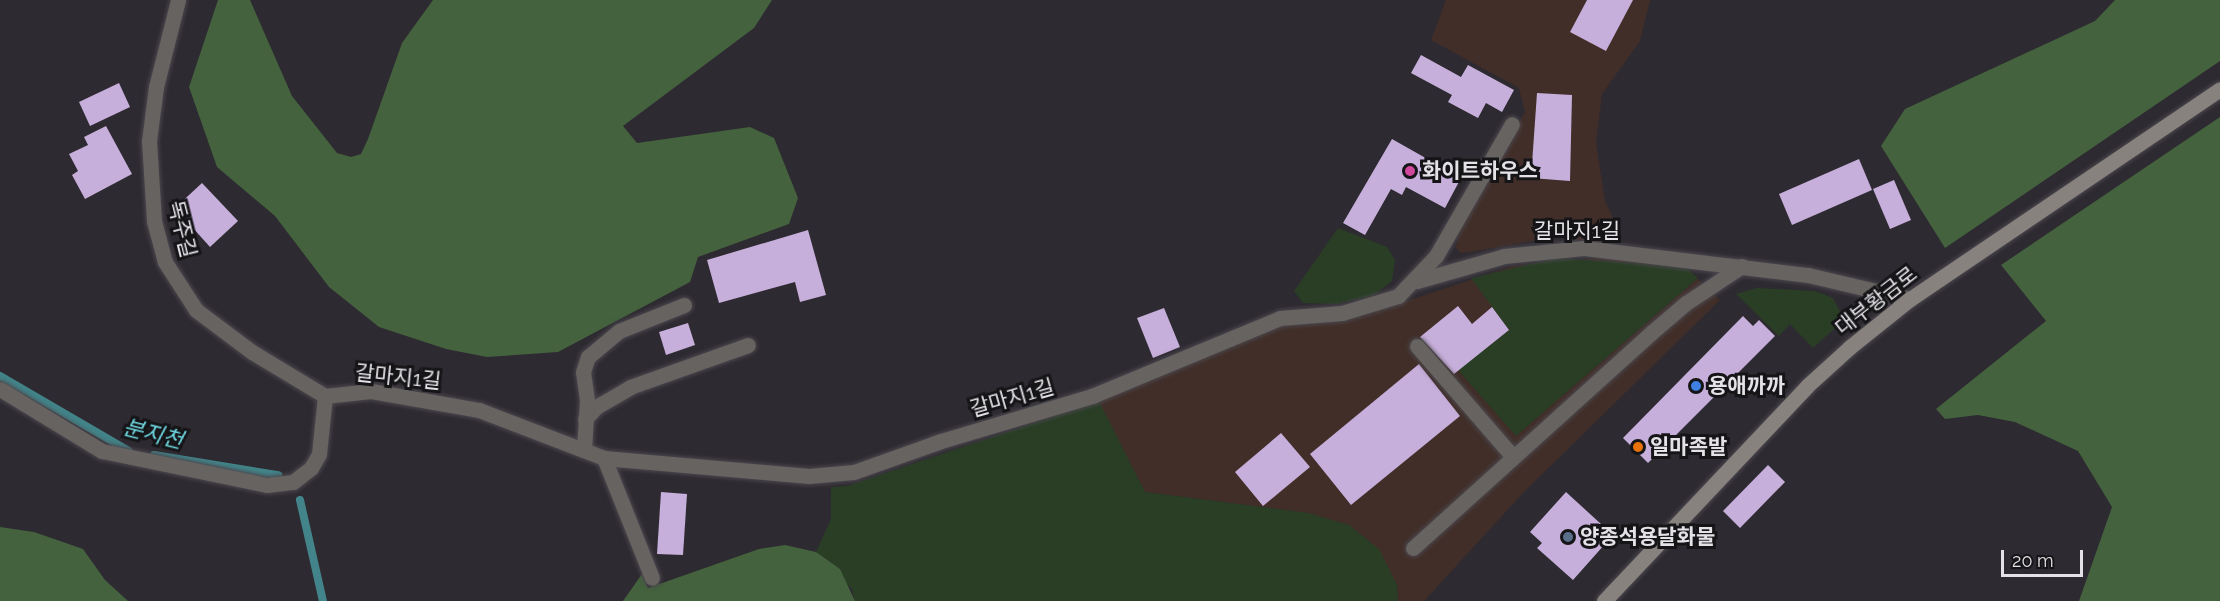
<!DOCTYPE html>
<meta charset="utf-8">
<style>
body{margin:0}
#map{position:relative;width:2220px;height:601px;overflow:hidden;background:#2e2a31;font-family:Raleway,"Noto Sans KR",sans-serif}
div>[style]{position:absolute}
.industrial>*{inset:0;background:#412e28}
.green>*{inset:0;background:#293e25}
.forest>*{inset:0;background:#43623d}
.stream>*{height:8px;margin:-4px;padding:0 4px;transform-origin:4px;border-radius:4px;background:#428489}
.building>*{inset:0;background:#c7afdb}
.roads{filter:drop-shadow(0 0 2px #4b474e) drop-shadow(0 0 2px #4b474e)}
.service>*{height:15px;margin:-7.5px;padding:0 7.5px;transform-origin:7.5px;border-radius:7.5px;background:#666361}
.secondary>*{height:15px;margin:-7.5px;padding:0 7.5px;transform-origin:7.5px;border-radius:7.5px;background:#87827e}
.dots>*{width:16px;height:16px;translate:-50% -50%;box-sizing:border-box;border:3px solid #151417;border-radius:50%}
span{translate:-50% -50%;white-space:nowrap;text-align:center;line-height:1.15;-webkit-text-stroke:6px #151417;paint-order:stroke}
.poi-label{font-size:21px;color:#e4e2e6;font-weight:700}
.left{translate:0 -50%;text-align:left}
.street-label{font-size:21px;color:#e4e2e6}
.water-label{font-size:22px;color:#6ed7df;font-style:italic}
.scale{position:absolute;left:2001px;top:550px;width:82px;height:27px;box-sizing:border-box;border:3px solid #e4e2e6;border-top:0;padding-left:8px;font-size:18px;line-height:21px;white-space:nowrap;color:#e4e2e6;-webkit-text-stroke:4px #151417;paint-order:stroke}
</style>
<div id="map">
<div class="industrial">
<i style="clip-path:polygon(1446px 0,1650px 0,1640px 41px,1602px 94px,1596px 143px,1605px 201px,1618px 228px,1608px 243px,1553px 237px,1471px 252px,1461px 253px,1456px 248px,1459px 232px,1525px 112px,1519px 88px,1431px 40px)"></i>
<i style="clip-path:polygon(1599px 258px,1684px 266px,1720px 300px,1523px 493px,1424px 601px,1398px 601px,1397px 585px,1349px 525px,1308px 513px,1145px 492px,1099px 402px,1291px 321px,1343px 322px,1513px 266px)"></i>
</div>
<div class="green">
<i style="clip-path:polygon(1338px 228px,1387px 247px,1395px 260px,1392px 281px,1373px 296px,1336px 304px,1303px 303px,1294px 291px)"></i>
<i style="clip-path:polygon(1555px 258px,1684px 266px,1698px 278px,1516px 436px,1458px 370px,1509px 330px,1471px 278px)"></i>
<i style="clip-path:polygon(1757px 288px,1815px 291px,1833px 298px,1844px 320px,1813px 348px,1790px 324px,1779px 336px,1736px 294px)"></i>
<i style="clip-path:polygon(1099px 401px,1145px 492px,1308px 513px,1349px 525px,1379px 549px,1397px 585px,1398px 601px,855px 601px,852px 589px,816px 552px,831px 519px,831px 487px,847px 486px)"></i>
</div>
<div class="forest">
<i style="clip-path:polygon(218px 0,250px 0,292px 96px,337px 153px,351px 157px,361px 154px,368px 139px,402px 43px,433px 0,772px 0,754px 28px,623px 126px,637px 143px,750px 127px,774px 138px,798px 198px,789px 224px,698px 257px,690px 282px,558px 352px,487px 357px,446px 349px,379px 327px,329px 287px,275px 216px,217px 167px,189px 87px)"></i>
<i style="clip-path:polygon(2115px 0,2220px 0,2220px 61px,1945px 248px,1881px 146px,1905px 109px,2095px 21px)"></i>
<i style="clip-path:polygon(2220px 117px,2220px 601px,2079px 601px,2112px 507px,2078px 451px,2015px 422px,1978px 415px,1945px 419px,1936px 409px,2046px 321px,2001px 265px)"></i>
<i style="clip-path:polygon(0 527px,34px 532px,83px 549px,105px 580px,128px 601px,0 601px)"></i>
<i style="clip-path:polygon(785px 545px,816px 552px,840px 569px,855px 601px,623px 601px,642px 574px,648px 588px,759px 549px)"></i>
</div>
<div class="stream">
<i style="left:0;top:376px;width:149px;rotate:30.2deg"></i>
<i style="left:154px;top:455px;width:126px;rotate:9.2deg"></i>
<i style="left:300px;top:500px;width:104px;rotate:77.2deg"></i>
</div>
<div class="building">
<i style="clip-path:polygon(1587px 0,1633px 0,1606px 51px,1570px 32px)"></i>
<i style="clip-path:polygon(1421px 55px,1461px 77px,1468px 65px,1514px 90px,1502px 112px,1486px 103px,1478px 118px,1448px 102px,1452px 95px,1411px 73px)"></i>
<i style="clip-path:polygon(119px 83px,130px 107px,90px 126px,79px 102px)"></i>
<i style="clip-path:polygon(1537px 93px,1572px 95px,1570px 181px,1531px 178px)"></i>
<i style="clip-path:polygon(106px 126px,132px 174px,85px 199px,72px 175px,78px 171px,69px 154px,88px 145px,84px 137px)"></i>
<i style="clip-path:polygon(1392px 139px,1461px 178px,1445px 208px,1406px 187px,1402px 195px,1391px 189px,1365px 235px,1343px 223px)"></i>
<i style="clip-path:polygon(1859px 159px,1872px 190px,1792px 225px,1779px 194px)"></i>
<i style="clip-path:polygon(1894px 180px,1911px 220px,1890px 229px,1873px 189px)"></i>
<i style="clip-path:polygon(202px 183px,238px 221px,210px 247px,175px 208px)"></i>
<i style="clip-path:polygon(808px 230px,826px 295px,800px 302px,795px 282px,719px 303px,707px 260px)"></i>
<i style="clip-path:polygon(1458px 306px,1472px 324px,1492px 307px,1509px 330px,1454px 374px,1420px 337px)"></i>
<i style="clip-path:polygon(1164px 308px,1180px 347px,1153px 358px,1137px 318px)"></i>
<i style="clip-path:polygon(1743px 316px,1753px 326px,1759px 320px,1775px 336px,1648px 463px,1623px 438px)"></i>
<i style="clip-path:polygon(688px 323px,695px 345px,666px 355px,659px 332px)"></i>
<i style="clip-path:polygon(1419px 364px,1460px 416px,1351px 505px,1310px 454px)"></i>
<i style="clip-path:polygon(1281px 433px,1310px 467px,1263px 506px,1235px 472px)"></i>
<i style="clip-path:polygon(1768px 465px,1785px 482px,1740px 528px,1723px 511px)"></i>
<i style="clip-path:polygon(661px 492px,687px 494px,683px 555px,657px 554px)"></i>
<i style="clip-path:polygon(1566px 492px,1613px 535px,1573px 580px,1537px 548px,1542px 543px,1530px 532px)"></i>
</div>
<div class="roads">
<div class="service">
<i style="left:178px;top:0;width:90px;rotate:104.2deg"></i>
<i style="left:156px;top:87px;width:54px;rotate:97.4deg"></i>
<i style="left:149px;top:141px;width:80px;rotate:86.4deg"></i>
<i style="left:154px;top:221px;width:42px;rotate:75deg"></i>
<i style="left:165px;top:262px;width:57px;rotate:57.1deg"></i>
<i style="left:196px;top:310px;width:70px;rotate:36.9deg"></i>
<i style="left:252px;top:352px;width:85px;rotate:31.1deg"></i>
<i style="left:1417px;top:281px;width:91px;rotate:-16deg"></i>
<i style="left:1504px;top:256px;width:80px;rotate:-5.7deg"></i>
<i style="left:1584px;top:248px;width:226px;rotate:6.9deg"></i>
<i style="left:1808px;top:275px;width:105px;rotate:13.2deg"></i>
<i style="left:1417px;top:346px;width:147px;rotate:49.1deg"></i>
<i style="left:0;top:389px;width:119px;rotate:31.3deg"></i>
<i style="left:102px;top:451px;width:168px;rotate:11.6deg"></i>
<i style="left:267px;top:485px;width:26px;rotate:-7deg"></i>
<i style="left:293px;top:482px;width:23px;rotate:-38deg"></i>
<i style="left:311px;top:468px;width:16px;rotate:-60deg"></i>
<i style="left:319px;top:454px;width:58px;rotate:-84.1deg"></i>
<i style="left:325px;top:396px;width:46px;rotate:-6.2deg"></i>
<i style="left:371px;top:391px;width:110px;rotate:10deg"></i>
<i style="left:479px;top:410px;width:134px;rotate:21deg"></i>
<i style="left:604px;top:458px;width:206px;rotate:5deg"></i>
<i style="left:809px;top:476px;width:45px;rotate:-5.1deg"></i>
<i style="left:854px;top:472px;width:92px;rotate:-19.6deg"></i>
<i style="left:941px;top:441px;width:158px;rotate:-16.6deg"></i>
<i style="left:1092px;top:396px;width:204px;rotate:-22.5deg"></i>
<i style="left:1280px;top:318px;width:62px;rotate:-4.6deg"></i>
<i style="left:1342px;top:313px;width:59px;rotate:-16.9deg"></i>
<i style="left:1398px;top:296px;width:55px;rotate:-46.5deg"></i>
<i style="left:1436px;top:256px;width:152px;rotate:-60.1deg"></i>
<i style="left:585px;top:419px;width:16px;rotate:-47deg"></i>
<i style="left:596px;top:407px;width:39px;rotate:-30deg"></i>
<i style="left:630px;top:387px;width:125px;rotate:-19.6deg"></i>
<i style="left:584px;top:450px;width:50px;rotate:-86.6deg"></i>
<i style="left:587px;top:400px;width:28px;rotate:-98deg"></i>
<i style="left:583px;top:372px;width:16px;rotate:-72deg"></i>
<i style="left:588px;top:357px;width:40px;rotate:-40deg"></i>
<i style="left:619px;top:331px;width:70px;rotate:-21.8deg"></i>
<i style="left:604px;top:458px;width:129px;rotate:68.2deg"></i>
<i style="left:1413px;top:548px;width:322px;rotate:-42.1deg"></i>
<i style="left:1652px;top:332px;width:45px;rotate:-40.5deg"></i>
<i style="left:1686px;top:303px;width:67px;rotate:-33.5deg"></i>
</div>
<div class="secondary">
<i style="left:1604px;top:601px;width:296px;rotate:-46.6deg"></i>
<i style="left:1807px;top:386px;width:58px;rotate:-42.2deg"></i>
<i style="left:1850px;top:347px;width:77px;rotate:-38.7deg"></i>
<i style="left:1910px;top:299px;width:374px;rotate:-34.1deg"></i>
</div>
</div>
<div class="dots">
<i style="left:1410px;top:171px;background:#d1479c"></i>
<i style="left:1696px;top:386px;background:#3f7fe0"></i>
<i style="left:1638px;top:447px;background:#e8710a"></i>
<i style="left:1568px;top:537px;background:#5c6f8a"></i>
</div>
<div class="poi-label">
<span class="left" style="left:1422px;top:171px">화이트하우스</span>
<span class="left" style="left:1708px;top:386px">용애까까</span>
<span class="left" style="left:1650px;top:447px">일마족발</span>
<span class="left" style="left:1580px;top:537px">양종석용달화물</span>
</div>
<div class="street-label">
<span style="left:182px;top:229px;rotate:76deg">독주길</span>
<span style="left:1577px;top:231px">갈마지1길</span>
<span style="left:1876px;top:301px;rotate:-38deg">대부황금로</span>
<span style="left:398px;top:377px;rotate:6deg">갈마지1길</span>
<span style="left:1012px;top:398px;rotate:-16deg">갈마지1길</span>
</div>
<div class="water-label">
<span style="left:153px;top:434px;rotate:14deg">분지천</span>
</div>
<div class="scale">20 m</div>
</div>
